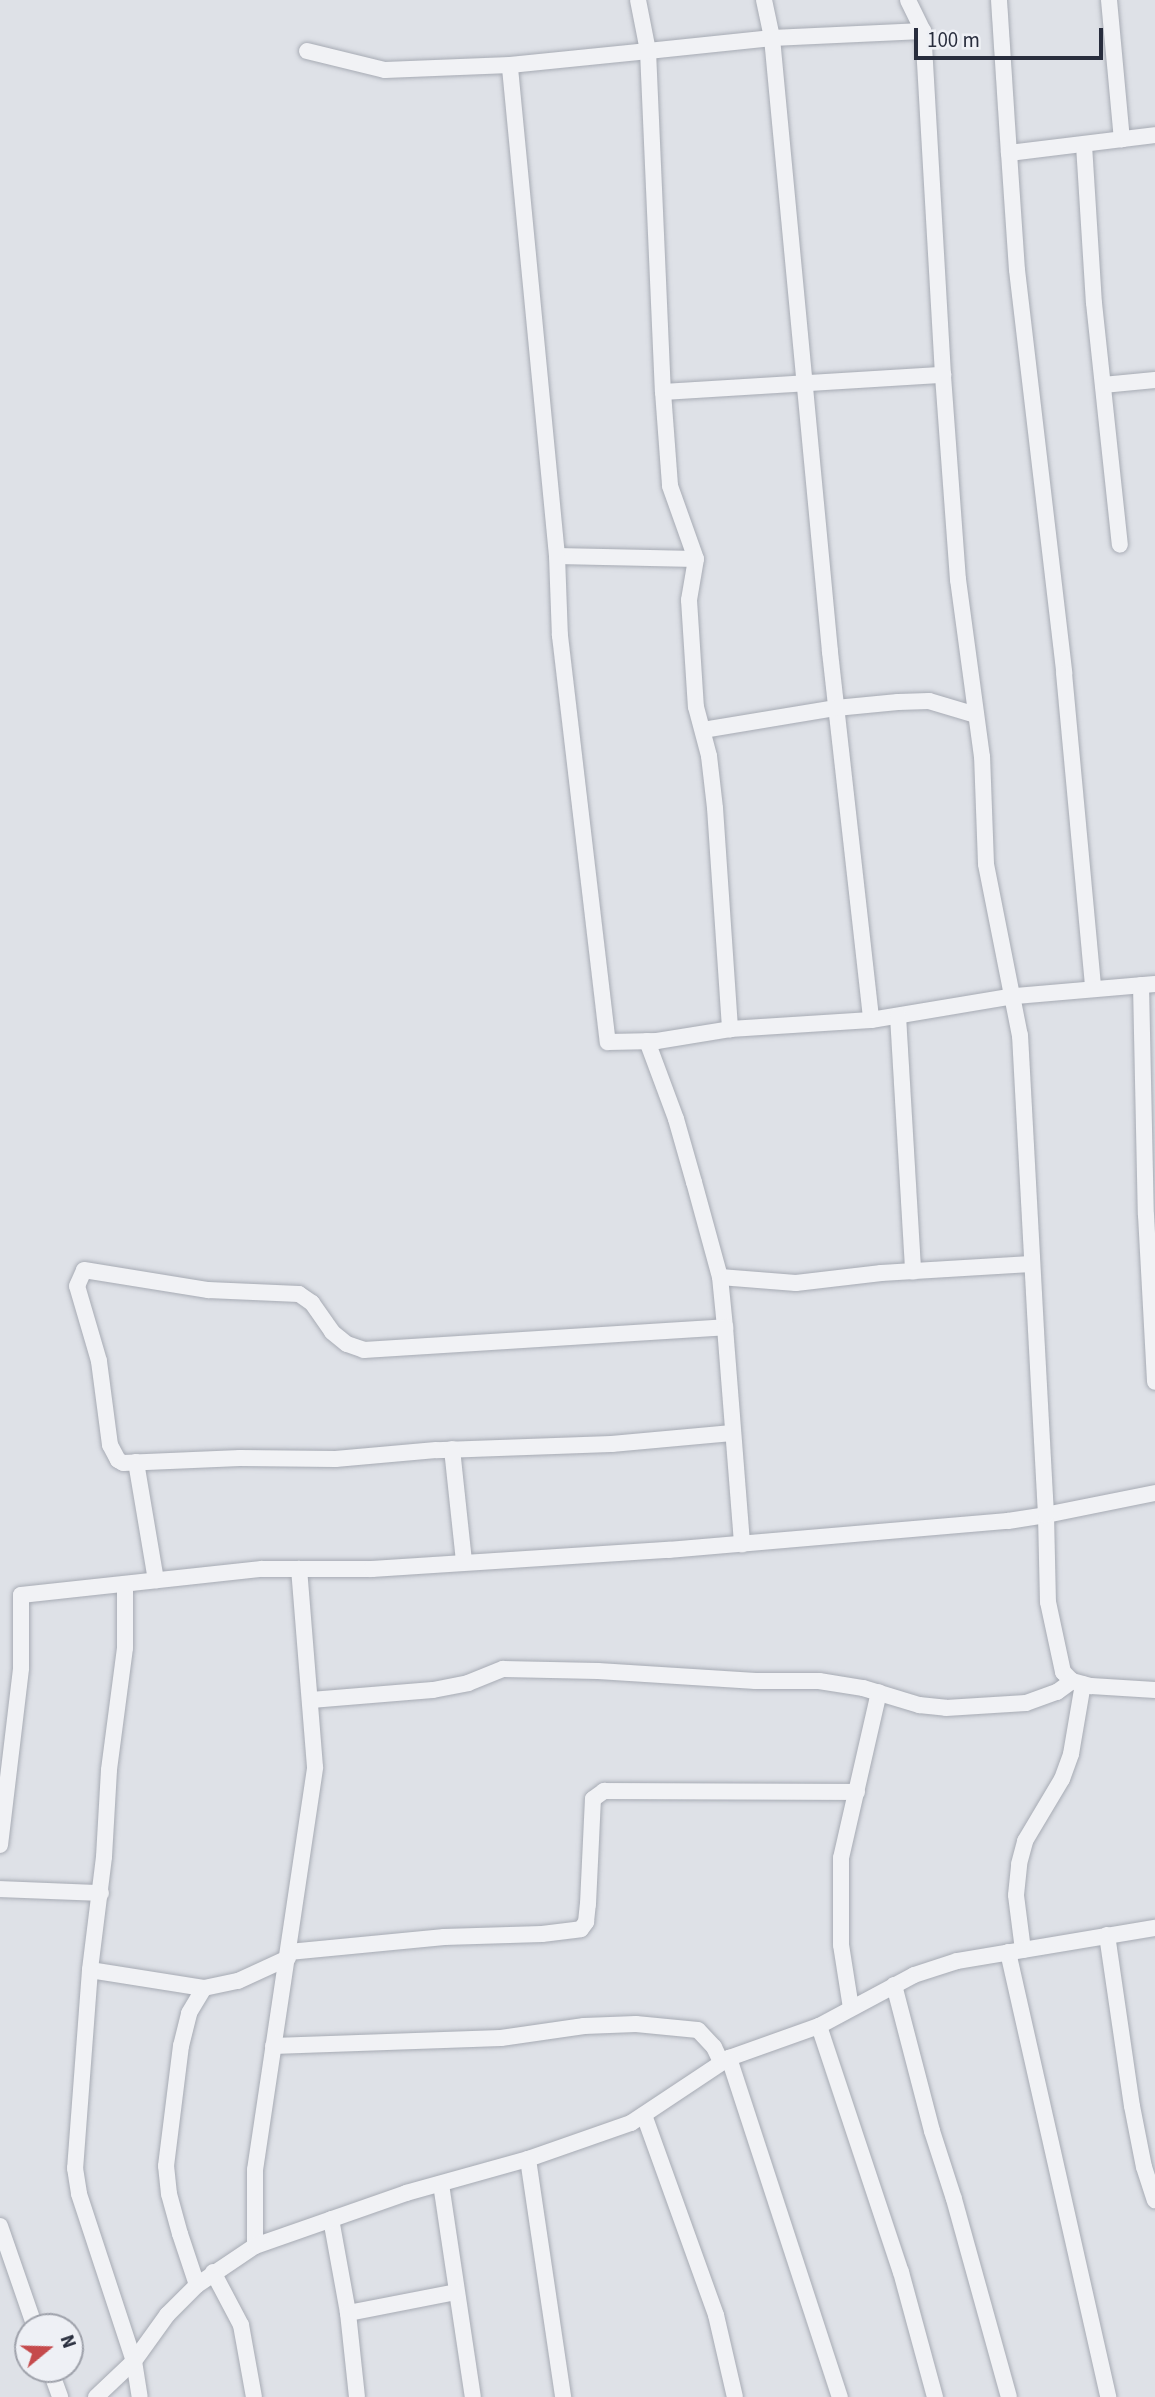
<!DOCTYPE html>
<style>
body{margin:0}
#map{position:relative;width:1155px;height:2397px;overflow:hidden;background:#dee1e7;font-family:"Source Sans 3",sans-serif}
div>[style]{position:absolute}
.roads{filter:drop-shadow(0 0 2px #a7abb4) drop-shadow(0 0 2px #a7abb4)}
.street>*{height:16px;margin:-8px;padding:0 8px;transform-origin:8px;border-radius:8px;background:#f1f2f5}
span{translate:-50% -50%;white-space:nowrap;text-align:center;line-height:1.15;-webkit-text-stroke:5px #eef0f5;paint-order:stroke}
.north{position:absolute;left:14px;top:2313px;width:70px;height:70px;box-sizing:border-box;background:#eef0f5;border:2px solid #9fa2ab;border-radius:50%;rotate:71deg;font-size:19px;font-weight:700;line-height:28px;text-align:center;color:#282d3d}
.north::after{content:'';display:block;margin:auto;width:24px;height:32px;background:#c54a4c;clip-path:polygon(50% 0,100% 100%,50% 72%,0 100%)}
.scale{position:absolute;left:914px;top:28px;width:189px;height:32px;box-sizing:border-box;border:4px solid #282d3d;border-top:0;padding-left:9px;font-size:21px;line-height:24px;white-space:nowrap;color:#282d3d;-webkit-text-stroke:5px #eef0f5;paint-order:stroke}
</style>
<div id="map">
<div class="roads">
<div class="street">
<i style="left:638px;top:0;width:52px;rotate:78.9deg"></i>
<i style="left:648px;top:51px;width:341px;rotate:87.5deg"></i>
<i style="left:663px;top:392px;width:94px;rotate:85.7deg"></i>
<i style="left:670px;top:486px;width:77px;rotate:70.4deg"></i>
<i style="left:696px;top:559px;width:139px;rotate:-178.8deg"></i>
<i style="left:557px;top:556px;width:493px;rotate:-95.5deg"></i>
<i style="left:510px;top:65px;width:139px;rotate:-5.8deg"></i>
<i style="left:648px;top:51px;width:125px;rotate:-6deg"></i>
<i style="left:772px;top:38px;width:151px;rotate:-2.7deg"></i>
<i style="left:764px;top:0;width:39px;rotate:78deg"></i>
<i style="left:772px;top:38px;width:617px;rotate:84.6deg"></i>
<i style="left:830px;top:652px;width:370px;rotate:83.6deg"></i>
<i style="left:999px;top:0;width:153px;rotate:86.3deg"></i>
<i style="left:1009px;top:153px;width:147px;rotate:-7deg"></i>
<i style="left:1109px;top:0;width:140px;rotate:84.7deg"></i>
<i style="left:307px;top:51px;width:80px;rotate:13.7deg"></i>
<i style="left:385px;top:70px;width:125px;rotate:-2.3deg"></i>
<i style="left:1084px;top:145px;width:158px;rotate:86.4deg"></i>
<i style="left:1094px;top:303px;width:243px;rotate:83.9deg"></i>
<i style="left:1009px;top:153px;width:117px;rotate:86.1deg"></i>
<i style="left:1017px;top:270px;width:406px;rotate:83.3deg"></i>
<i style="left:1064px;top:673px;width:316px;rotate:84.7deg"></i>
<i style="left:1103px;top:385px;width:52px;rotate:-5.5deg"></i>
<i style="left:663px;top:392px;width:281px;rotate:-3.5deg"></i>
<i style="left:943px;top:375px;width:345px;rotate:-93.3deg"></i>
<i style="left:923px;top:31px;width:34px;rotate:-116deg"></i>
<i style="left:557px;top:556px;width:80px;rotate:87.9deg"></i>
<i style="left:560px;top:636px;width:409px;rotate:83.3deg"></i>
<i style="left:608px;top:1042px;width:49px;rotate:-1.2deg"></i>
<i style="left:657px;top:1041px;width:74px;rotate:-9.3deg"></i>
<i style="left:730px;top:1029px;width:141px;rotate:-3.7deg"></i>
<i style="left:871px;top:1020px;width:146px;rotate:-9.5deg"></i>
<i style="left:1015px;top:996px;width:141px;rotate:-4.9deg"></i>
<i style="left:696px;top:559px;width:42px;rotate:99.7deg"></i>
<i style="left:689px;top:600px;width:107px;rotate:86.3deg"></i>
<i style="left:696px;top:707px;width:51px;rotate:75.1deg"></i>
<i style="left:709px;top:756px;width:52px;rotate:83.4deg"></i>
<i style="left:715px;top:808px;width:222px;rotate:86.1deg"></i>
<i style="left:703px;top:730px;width:135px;rotate:-9.4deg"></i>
<i style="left:836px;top:708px;width:62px;rotate:-5.5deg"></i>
<i style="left:898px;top:702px;width:31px;rotate:-2deg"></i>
<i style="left:929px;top:701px;width:49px;rotate:16.6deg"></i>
<i style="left:1141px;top:985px;width:230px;rotate:88.8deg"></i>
<i style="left:1146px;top:1215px;width:167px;rotate:86.9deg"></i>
<i style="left:898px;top:1016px;width:256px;rotate:86.6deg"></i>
<i style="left:647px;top:1041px;width:83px;rotate:69.6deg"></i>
<i style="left:676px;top:1119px;width:66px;rotate:74.1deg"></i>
<i style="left:694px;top:1182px;width:98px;rotate:74.7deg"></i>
<i style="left:720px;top:1277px;width:50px;rotate:84.3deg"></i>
<i style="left:720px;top:1277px;width:76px;rotate:4.5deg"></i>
<i style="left:796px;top:1283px;width:86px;rotate:-6.7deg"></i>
<i style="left:881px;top:1273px;width:150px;rotate:-3.4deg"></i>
<i style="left:732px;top:1433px;width:121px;rotate:174.8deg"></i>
<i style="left:612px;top:1444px;width:176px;rotate:178deg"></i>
<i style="left:436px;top:1450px;width:101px;rotate:174.9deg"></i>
<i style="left:335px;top:1459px;width:95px;rotate:-179.4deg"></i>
<i style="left:240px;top:1458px;width:117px;rotate:177.6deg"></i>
<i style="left:123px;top:1463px;width:6px;rotate:-149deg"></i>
<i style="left:118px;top:1460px;width:17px;rotate:-118deg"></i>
<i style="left:110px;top:1445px;width:85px;rotate:-97.5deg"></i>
<i style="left:99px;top:1361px;width:78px;rotate:-106.3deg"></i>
<i style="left:77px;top:1286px;width:17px;rotate:-66deg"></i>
<i style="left:84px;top:1270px;width:126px;rotate:9.2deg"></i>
<i style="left:208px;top:1290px;width:91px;rotate:2.5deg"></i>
<i style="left:299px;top:1294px;width:16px;rotate:35deg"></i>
<i style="left:312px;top:1303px;width:35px;rotate:55deg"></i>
<i style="left:332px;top:1332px;width:19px;rotate:39deg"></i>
<i style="left:347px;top:1344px;width:18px;rotate:19deg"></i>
<i style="left:364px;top:1350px;width:362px;rotate:-3.6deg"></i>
<i style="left:725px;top:1327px;width:218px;rotate:85.5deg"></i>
<i style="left:452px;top:1449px;width:113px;rotate:83.9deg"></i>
<i style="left:136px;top:1462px;width:120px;rotate:80.4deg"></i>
<i style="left:1155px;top:1493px;width:111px;rotate:168.6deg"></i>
<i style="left:1046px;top:1515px;width:87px;rotate:88.7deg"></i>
<i style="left:1048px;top:1602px;width:72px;rotate:77.9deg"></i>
<i style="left:1063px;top:1672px;width:13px;rotate:45deg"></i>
<i style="left:1072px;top:1681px;width:20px;rotate:15deg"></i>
<i style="left:1091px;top:1686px;width:64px;rotate:3.6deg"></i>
<i style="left:125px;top:1584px;width:64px;rotate:90deg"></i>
<i style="left:125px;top:1648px;width:123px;rotate:97.5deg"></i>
<i style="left:109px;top:1770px;width:87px;rotate:93.3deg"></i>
<i style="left:104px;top:1857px;width:114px;rotate:97.1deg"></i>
<i style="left:90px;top:1970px;width:199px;rotate:94.3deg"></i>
<i style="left:75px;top:2168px;width:26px;rotate:81deg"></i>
<i style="left:79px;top:2194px;width:176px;rotate:71.8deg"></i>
<i style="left:134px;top:2361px;width:36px;rotate:81deg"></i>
<i style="left:311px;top:1700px;width:122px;rotate:-4.7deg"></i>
<i style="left:433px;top:1690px;width:36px;rotate:-11deg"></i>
<i style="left:468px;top:1683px;width:38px;rotate:-22deg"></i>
<i style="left:503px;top:1669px;width:95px;rotate:1.2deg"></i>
<i style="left:598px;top:1671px;width:158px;rotate:3.6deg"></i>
<i style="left:756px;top:1681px;width:63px"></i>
<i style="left:819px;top:1681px;width:45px;rotate:9deg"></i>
<i style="left:863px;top:1688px;width:59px;rotate:16.9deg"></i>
<i style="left:919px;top:1705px;width:27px;rotate:6deg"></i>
<i style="left:946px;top:1708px;width:80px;rotate:-3.6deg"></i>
<i style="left:1026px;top:1703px;width:33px;rotate:-20deg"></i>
<i style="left:1057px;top:1692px;width:19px;rotate:-36deg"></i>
<i style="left:0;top:1845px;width:178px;rotate:-83.2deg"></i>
<i style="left:21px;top:1668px;width:73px;rotate:-90deg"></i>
<i style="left:21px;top:1595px;width:242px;rotate:-6.2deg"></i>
<i style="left:262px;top:1569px;width:110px"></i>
<i style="left:372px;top:1569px;width:297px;rotate:-3.7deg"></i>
<i style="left:668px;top:1550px;width:341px;rotate:-4.9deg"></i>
<i style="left:1008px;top:1521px;width:38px;rotate:-9deg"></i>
<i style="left:1046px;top:1515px;width:480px;rotate:-93.1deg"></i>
<i style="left:1020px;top:1036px;width:175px;rotate:-101.2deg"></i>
<i style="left:986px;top:864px;width:107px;rotate:-92.1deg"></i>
<i style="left:982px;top:757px;width:179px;rotate:-97.7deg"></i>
<i style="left:958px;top:580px;width:206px;rotate:-94.2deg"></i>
<i style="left:0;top:1889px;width:101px;rotate:2.3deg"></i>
<i style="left:1107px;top:1935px;width:173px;rotate:81.7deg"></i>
<i style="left:1132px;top:2106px;width:62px;rotate:78.9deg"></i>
<i style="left:1144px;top:2167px;width:35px;rotate:72deg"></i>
<i style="left:1023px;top:1950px;width:55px;rotate:-97.3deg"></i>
<i style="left:1016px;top:1895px;width:31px;rotate:-84deg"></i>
<i style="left:1019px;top:1864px;width:24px;rotate:-75deg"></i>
<i style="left:1025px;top:1841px;width:72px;rotate:-59.2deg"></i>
<i style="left:1062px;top:1779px;width:27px;rotate:-70deg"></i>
<i style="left:1071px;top:1754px;width:71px;rotate:-80.3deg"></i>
<i style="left:289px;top:1952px;width:156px;rotate:-5.5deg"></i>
<i style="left:444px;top:1937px;width:98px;rotate:-1.8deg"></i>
<i style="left:542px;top:1934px;width:39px;rotate:-7deg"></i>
<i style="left:581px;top:1929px;width:9px;rotate:-54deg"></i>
<i style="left:586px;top:1922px;width:18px;rotate:-84deg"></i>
<i style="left:588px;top:1904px;width:105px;rotate:-87.3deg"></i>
<i style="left:593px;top:1799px;width:14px;rotate:-36deg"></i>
<i style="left:604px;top:1791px;width:253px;rotate:0.2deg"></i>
<i style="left:1008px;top:1952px;width:456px;rotate:77.3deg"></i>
<i style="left:90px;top:1970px;width:115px;rotate:9deg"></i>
<i style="left:204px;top:1988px;width:35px;rotate:-12deg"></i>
<i style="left:238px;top:1981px;width:55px;rotate:-24.7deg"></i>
<i style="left:894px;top:1985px;width:151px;rotate:75.4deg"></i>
<i style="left:932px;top:2131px;width:71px;rotate:72.1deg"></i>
<i style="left:954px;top:2199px;width:205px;rotate:74.5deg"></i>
<i style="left:851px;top:2008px;width:64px;rotate:-99deg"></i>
<i style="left:841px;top:1945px;width:87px;rotate:-90deg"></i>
<i style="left:841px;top:1858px;width:170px;rotate:-77.1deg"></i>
<i style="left:819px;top:2026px;width:259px;rotate:71.6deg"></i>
<i style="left:901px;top:2272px;width:130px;rotate:74.8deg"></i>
<i style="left:273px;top:2046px;width:228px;rotate:-2deg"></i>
<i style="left:501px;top:2038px;width:84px;rotate:-8.2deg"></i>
<i style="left:584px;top:2026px;width:52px;rotate:-2.2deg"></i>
<i style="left:636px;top:2024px;width:62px;rotate:5.5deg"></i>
<i style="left:698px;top:2030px;width:23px;rotate:47deg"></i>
<i style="left:714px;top:2047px;width:17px;rotate:65deg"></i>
<i style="left:729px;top:2058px;width:357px;rotate:71.9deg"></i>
<i style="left:644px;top:2115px;width:213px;rotate:70.2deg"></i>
<i style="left:716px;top:2315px;width:84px;rotate:77deg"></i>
<i style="left:528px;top:2159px;width:241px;rotate:81.6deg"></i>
<i style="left:441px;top:2184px;width:215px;rotate:81.5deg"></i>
<i style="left:331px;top:2219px;width:96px;rotate:79.7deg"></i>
<i style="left:348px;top:2313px;width:84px;rotate:83.9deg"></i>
<i style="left:0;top:2226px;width:107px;rotate:70.9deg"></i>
<i style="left:255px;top:2246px;width:76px;rotate:-90deg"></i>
<i style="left:255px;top:2170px;width:407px;rotate:-81.5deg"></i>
<i style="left:315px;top:1767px;width:199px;rotate:-94.6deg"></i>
<i style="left:213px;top:2272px;width:60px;rotate:62.2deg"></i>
<i style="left:241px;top:2325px;width:73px;rotate:79.8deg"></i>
<i style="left:197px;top:2285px;width:54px;rotate:-108.4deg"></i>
<i style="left:180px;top:2234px;width:41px;rotate:-105.4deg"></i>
<i style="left:169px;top:2194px;width:28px;rotate:-96deg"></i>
<i style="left:166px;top:2166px;width:121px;rotate:-82.9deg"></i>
<i style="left:181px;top:2046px;width:34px;rotate:-76deg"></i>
<i style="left:189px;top:2013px;width:29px;rotate:-59deg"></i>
<i style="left:348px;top:2313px;width:110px;rotate:-11deg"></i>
<i style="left:50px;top:2369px;width:30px;rotate:70deg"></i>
<i style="left:96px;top:2397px;width:52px;rotate:-43.5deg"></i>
<i style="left:134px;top:2361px;width:57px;rotate:-54.3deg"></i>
<i style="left:167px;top:2315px;width:42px;rotate:-45deg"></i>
<i style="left:197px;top:2285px;width:70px;rotate:-33.9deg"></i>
<i style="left:255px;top:2246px;width:160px;rotate:-19.3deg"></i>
<i style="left:406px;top:2193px;width:127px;rotate:-15.6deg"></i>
<i style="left:528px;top:2159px;width:109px;rotate:-19.3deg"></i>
<i style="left:631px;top:2123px;width:118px;rotate:-33.6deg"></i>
<i style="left:729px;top:2058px;width:96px;rotate:-19.6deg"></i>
<i style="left:819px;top:2026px;width:108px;rotate:-28.2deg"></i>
<i style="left:914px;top:1975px;width:45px;rotate:-18deg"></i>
<i style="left:957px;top:1961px;width:201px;rotate:-9.5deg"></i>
</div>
</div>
<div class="north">N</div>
<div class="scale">100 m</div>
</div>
